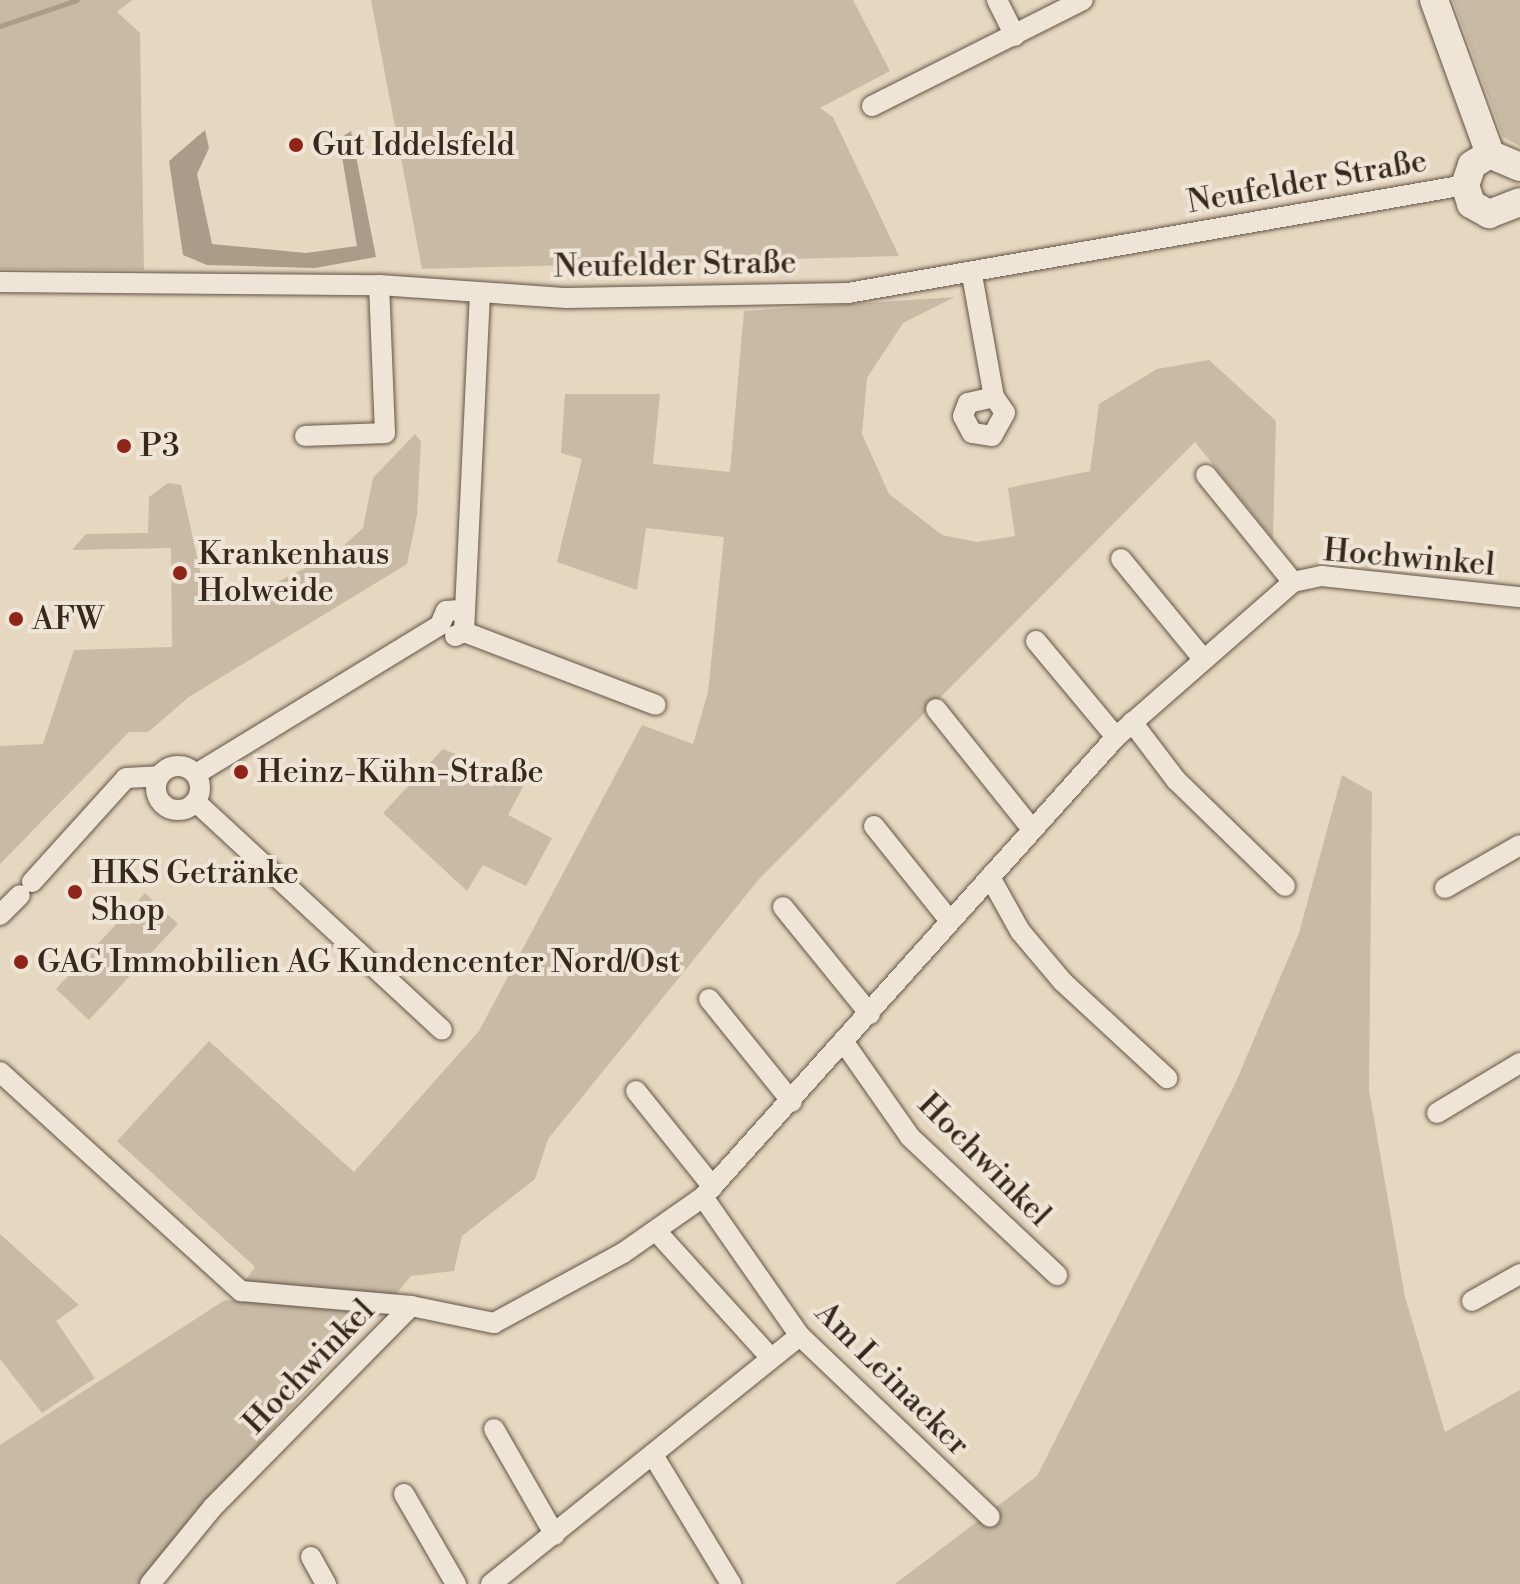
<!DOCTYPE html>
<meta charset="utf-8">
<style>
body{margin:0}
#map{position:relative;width:1520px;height:1584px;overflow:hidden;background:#e6d7c0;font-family:"Libre Bodoni",serif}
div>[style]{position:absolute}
.green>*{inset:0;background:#c8baa4}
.water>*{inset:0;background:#aa9c89}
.stream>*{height:5px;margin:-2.5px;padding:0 2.5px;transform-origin:2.5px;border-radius:2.5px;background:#aa9c89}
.roads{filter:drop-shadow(0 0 2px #625546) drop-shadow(0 0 2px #625546)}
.minor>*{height:20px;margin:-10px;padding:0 10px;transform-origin:10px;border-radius:10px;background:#efe5d6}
.minor>.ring{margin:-10px;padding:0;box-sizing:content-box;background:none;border:20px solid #efe5d6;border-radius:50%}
.secondary>*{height:28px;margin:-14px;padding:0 14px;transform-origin:14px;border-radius:14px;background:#efe5d6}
.dots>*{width:22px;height:22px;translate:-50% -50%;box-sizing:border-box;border:4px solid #efe5d6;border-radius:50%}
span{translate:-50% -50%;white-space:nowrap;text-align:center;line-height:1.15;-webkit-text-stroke:8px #efe5d6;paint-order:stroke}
.poi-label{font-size:32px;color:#362a1d}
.left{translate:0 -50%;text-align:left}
.street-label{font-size:32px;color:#362a1d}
</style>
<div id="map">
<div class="green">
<i style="clip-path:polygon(0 0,132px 0,117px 12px,140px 33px,144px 270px,0 269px)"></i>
<i style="clip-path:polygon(371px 0,853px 0,890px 71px,820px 108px,833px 117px,899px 256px,422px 269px)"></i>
<i style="clip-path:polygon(1453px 0,1520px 0,1520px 146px,1503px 137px)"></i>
<i style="clip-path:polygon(955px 297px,903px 323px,867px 378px,862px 434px,889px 494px,942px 535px,977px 542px,1015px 536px,1008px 488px,1090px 471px,1099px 404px,1157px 369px,1209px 360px,1276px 421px,1273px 539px,1195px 442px,760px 878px,548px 1139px,535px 1179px,462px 1236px,454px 1271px,411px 1276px,395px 1295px,244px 1282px,255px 1267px,117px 1141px,209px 1041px,354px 1172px,479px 1031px,642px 725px,693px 744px,708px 692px,724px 537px,646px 528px,637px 590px,557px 562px,582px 459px,561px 453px,565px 394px,660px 394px,653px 464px,730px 472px,744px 311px)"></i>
<i style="clip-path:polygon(415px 434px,421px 441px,417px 515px,407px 564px,189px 697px,148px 732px,129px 732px,0 864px,0 746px,43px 744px,74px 650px,172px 647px,171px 548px,72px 550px,86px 534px,148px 533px,149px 497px,168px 483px,181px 485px,202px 579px,233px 605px,338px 551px,363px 528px,373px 478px)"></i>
<i style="clip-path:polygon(443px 749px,525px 783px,508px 815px,552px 838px,526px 886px,483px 865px,467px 891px,383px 813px)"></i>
<i style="clip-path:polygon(1342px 775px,1372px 792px,1369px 1090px,1405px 1297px,1445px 1432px,1520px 1390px,1520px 1584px,895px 1584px,1037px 1476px,1235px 1084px,1299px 933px)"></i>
<i style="clip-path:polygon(145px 893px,178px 924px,89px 1020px,56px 989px)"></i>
<i style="clip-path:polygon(0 1234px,79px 1305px,56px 1321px,95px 1378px,42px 1413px,0 1359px)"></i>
<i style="clip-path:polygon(225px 1300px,380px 1311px,198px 1511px,144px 1584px,0 1584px,0 1445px)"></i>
</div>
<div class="water">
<i style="clip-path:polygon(205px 130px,209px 148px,197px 174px,212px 244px,306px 253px,357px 246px,339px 139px,351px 131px,376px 257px,315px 268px,207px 265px,183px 255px,169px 161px)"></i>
</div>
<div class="stream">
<i style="left:0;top:26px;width:81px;rotate:-18.7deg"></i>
</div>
<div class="roads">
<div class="minor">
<i style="left:997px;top:0;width:40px;rotate:63.4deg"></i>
<i style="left:872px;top:106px;width:236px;rotate:-26.7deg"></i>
<i style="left:972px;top:275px;width:124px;rotate:79.8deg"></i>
<i style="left:994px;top:397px;width:19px;rotate:55deg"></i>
<i style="left:1005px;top:413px;width:26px;rotate:119deg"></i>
<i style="left:992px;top:436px;width:20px;rotate:-171deg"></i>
<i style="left:972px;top:433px;width:19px;rotate:-118deg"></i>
<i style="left:963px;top:416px;width:14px;rotate:-69deg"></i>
<i style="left:968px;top:403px;width:27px;rotate:-13deg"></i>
<i style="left:0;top:282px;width:379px;rotate:0.5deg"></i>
<i style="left:379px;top:285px;width:188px;rotate:4deg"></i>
<i style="left:567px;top:298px;width:281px;rotate:-1deg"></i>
<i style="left:848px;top:293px;width:626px;rotate:-9.93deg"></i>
<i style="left:305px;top:436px;width:80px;rotate:-2.1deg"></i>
<i style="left:385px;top:433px;width:148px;rotate:-92.3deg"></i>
<i style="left:1206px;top:475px;width:138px;rotate:50.9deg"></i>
<i style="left:1121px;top:559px;width:129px;rotate:50.6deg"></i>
<i style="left:464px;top:632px;width:336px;rotate:-87.3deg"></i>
<i style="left:455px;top:636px;width:10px;rotate:-24deg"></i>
<i style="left:464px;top:632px;width:205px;rotate:20.8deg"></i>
<i style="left:1036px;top:641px;width:125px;rotate:50.2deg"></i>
<i style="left:936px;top:709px;width:152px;rotate:51.4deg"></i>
<i style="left:1132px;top:722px;width:73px;rotate:52.8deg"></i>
<i style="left:1176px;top:780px;width:152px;rotate:44.2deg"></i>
<i class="ring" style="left:156px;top:766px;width:24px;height:24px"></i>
<i style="left:196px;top:774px;width:286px;rotate:-31.4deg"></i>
<i style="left:440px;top:625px;width:15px;rotate:-67deg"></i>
<i style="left:446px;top:611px;width:14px;rotate:-4deg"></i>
<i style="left:196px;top:802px;width:335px;rotate:42.8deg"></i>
<i style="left:874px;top:826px;width:122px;rotate:51.3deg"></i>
<i style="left:990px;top:877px;width:62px;rotate:60.9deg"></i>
<i style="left:1020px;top:931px;width:67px;rotate:49.9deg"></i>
<i style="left:1063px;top:982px;width:142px;rotate:42.7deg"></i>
<i style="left:32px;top:882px;width:140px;rotate:-47.9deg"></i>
<i style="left:126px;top:778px;width:33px;rotate:-3deg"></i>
<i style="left:1445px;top:888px;width:86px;rotate:-29.8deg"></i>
<i style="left:783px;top:907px;width:138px;rotate:50.9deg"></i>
<i style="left:0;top:915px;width:28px;rotate:-45deg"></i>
<i style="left:709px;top:999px;width:132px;rotate:51.1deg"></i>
<i style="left:845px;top:1044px;width:113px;rotate:55deg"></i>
<i style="left:910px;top:1137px;width:202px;rotate:43.2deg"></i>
<i style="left:0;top:1072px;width:326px;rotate:42.3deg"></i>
<i style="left:241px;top:1291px;width:171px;rotate:5deg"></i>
<i style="left:411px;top:1306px;width:85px;rotate:11.6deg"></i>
<i style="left:494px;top:1323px;width:147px;rotate:-28.5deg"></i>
<i style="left:623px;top:1253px;width:98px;rotate:-35deg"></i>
<i style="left:703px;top:1197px;width:618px;rotate:-48.08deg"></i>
<i style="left:1116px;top:737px;width:235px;rotate:-41.2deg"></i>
<i style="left:1293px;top:582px;width:30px;rotate:-12deg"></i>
<i style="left:1322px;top:576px;width:199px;rotate:6.1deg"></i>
<i style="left:636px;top:1091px;width:123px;rotate:51.3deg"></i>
<i style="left:1437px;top:1113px;width:97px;rotate:-31.1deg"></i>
<i style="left:703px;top:1197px;width:169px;rotate:55.1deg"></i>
<i style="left:800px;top:1336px;width:262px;rotate:43.6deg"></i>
<i style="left:657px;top:1232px;width:166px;rotate:47.9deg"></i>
<i style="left:1472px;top:1301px;width:55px;rotate:-29.4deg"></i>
<i style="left:494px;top:1429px;width:122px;rotate:60.1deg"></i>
<i style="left:653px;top:1455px;width:151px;rotate:58.8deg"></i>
<i style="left:404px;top:1494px;width:104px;rotate:60deg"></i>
<i style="left:311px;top:1557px;width:31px;rotate:61deg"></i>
<i style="left:150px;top:1584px;width:99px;rotate:-50.7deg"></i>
<i style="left:213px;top:1507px;width:282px;rotate:-45.4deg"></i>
<i style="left:491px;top:1584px;width:396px;rotate:-38.8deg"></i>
</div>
<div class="secondary">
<i style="left:1434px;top:0;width:164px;rotate:70deg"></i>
<i style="left:1520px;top:167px;width:33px;rotate:-157deg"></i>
<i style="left:1490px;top:154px;width:21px;rotate:149deg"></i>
<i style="left:1472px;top:165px;width:21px;rotate:109deg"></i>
<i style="left:1465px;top:185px;width:20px;rotate:72deg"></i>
<i style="left:1471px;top:204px;width:21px;rotate:29deg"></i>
<i style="left:1489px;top:214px;width:33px;rotate:-21deg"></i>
</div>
</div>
<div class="dots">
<i style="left:296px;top:145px;background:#8f2418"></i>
<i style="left:124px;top:446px;background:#8f2418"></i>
<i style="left:180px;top:573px;background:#8f2418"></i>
<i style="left:16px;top:619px;background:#8f2418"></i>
<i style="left:241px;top:772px;background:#8f2418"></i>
<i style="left:75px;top:892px;background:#8f2418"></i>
<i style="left:21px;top:962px;background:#8f2418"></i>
</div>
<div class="poi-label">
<span class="left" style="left:312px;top:145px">Gut Iddelsfeld</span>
<span class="left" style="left:140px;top:446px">P3</span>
<span class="left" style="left:198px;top:573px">Krankenhaus<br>Holweide</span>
<span class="left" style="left:32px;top:619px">AFW</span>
<span class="left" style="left:257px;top:772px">Heinz-Kühn-Straße</span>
<span class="left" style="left:91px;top:892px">HKS Getränke<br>Shop</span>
<span class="left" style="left:37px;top:962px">GAG Immobilien AG Kundencenter Nord/Ost</span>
</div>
<div class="street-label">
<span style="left:1307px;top:182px;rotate:-10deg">Neufelder Straße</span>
<span style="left:675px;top:265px;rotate:-1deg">Neufelder Straße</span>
<span style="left:1409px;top:558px;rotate:5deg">Hochwinkel</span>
<span style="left:984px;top:1160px;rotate:45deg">Hochwinkel</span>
<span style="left:309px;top:1367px;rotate:-46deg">Hochwinkel</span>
<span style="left:892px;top:1379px;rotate:45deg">Am Leinacker</span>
</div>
</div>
